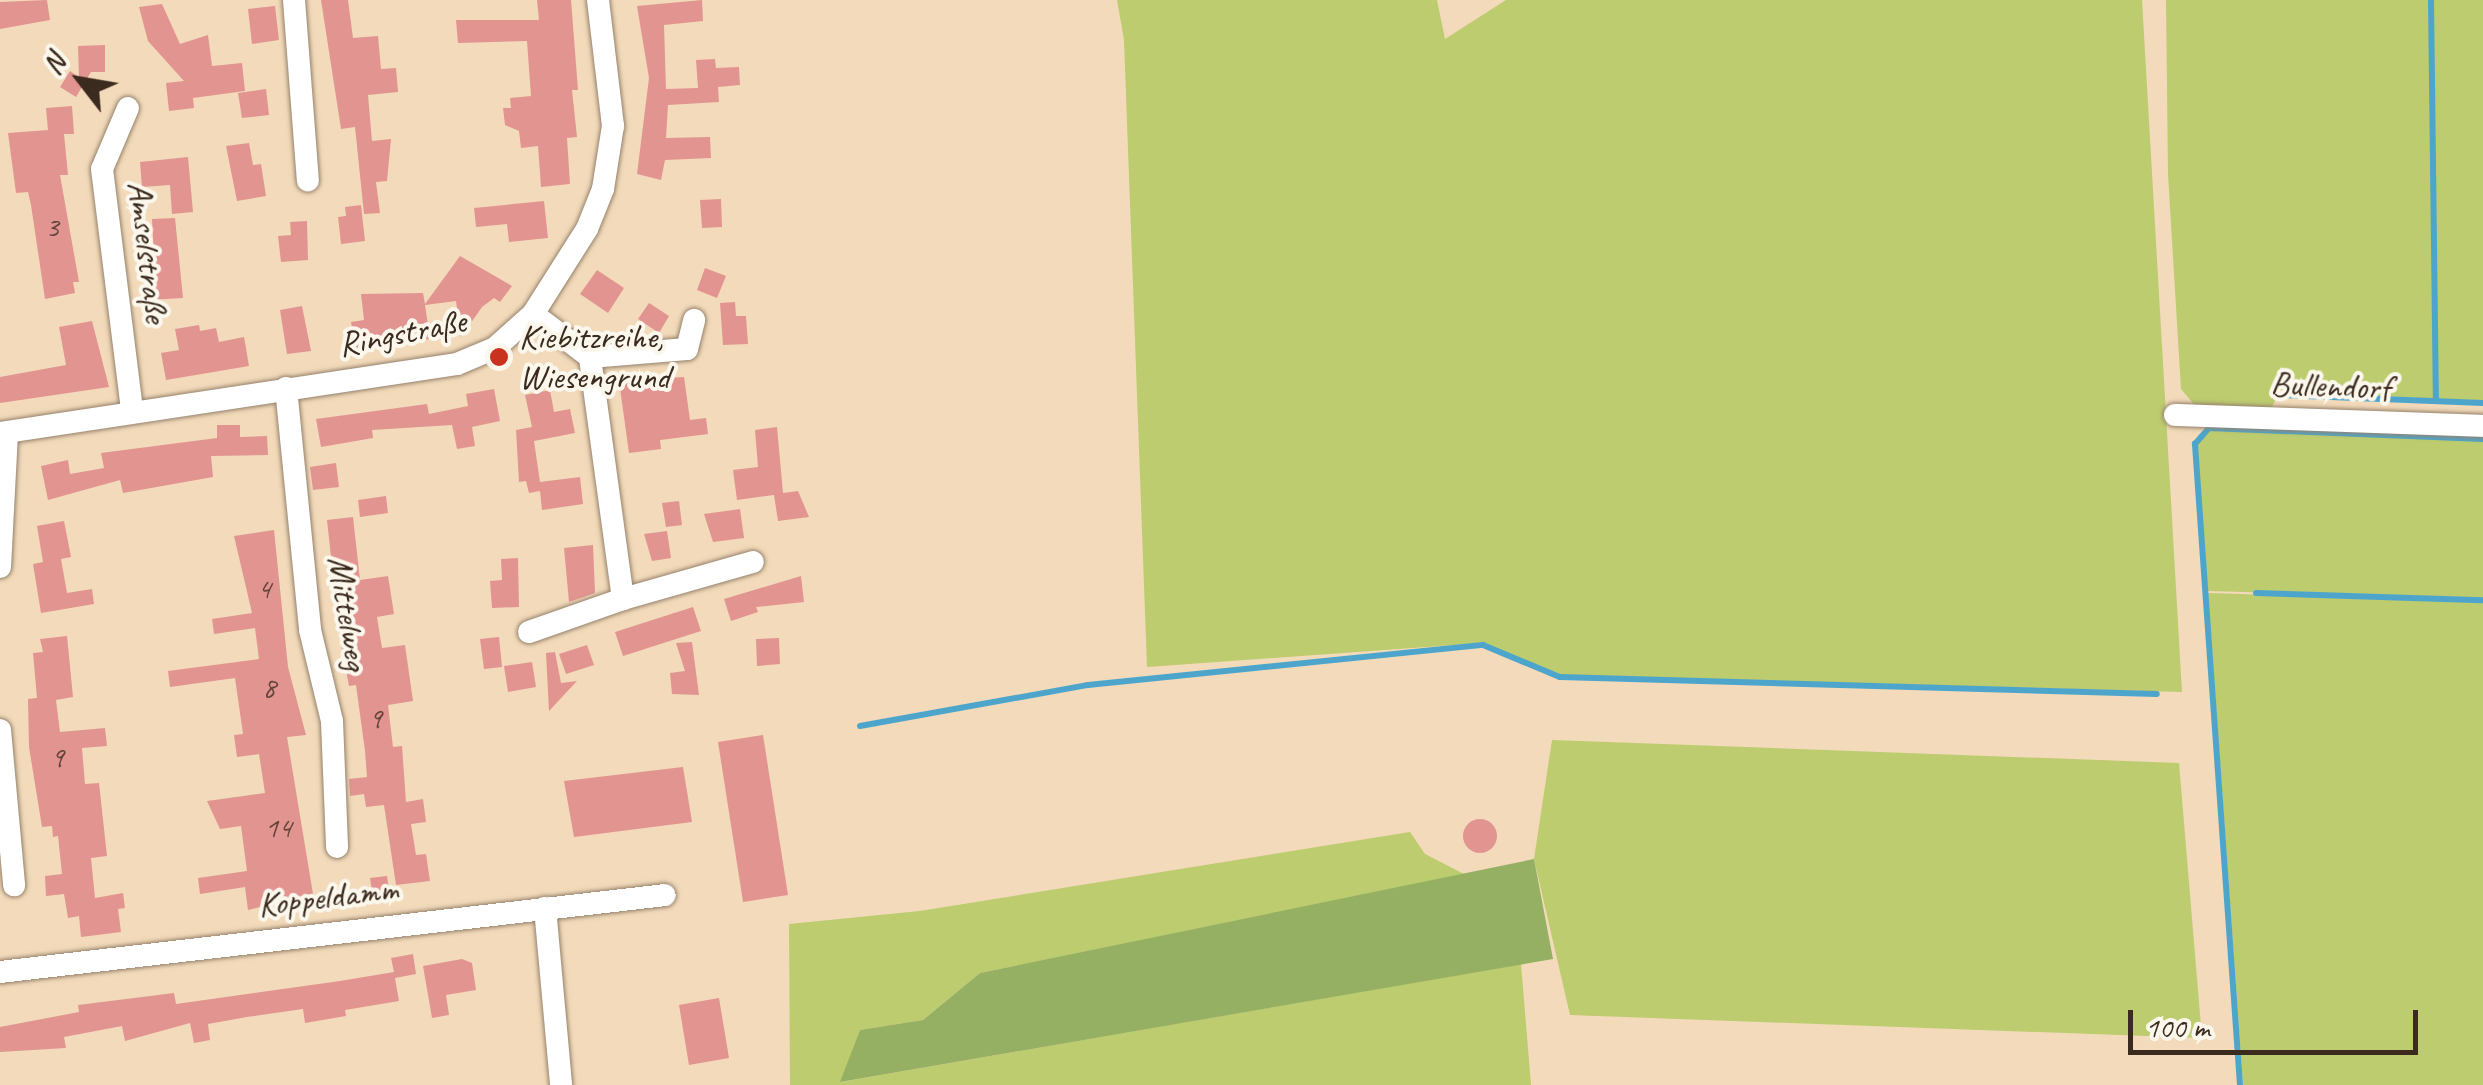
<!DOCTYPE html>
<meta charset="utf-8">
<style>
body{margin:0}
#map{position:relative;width:2483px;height:1085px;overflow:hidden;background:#f2daba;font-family:Caveat,sans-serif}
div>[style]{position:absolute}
.green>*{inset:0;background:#bccc6f}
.forest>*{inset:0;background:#95b062}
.stream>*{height:6px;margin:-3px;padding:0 3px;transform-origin:3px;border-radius:3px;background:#4ea5cb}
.building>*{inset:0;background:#e29491}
.round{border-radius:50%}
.roads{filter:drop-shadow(0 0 2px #96826c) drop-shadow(0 0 2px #96826c)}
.minor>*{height:22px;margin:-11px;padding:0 11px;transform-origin:11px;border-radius:11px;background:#fff}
.dots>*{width:28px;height:28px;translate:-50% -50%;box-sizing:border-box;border:5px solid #fbf7ec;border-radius:50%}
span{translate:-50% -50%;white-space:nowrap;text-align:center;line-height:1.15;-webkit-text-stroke:8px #fbf7ec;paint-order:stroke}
.number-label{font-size:30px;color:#65443b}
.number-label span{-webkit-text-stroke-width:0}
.street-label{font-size:35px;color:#3b2a1e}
.poi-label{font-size:35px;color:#3b2a1e}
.left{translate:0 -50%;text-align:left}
.north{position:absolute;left:30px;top:30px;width:100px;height:100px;-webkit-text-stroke:8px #fbf7ec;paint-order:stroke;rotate:301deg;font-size:28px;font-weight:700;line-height:40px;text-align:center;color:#3b2a1e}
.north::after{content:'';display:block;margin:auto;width:35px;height:45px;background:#3b2a1e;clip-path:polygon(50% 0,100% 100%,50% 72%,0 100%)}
.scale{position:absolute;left:2128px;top:1010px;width:290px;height:45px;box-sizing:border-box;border:5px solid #3b2a1e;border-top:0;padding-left:12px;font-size:30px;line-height:35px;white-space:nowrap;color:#3b2a1e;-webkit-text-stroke:8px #fbf7ec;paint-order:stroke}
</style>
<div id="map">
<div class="green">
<i style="clip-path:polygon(1117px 0,1437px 0,1445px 39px,1506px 0,2142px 0,2182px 692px,1561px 675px,1482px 643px,1147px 667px,1124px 40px)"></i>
<i style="clip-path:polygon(2166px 0,2429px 0,2434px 399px,2281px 390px,2271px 408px,2197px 408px,2181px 389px,2168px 174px)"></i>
<i style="clip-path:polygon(2433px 0,2483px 0,2483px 401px,2437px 399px)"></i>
<i style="clip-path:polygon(2210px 429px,2483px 441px,2483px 599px,2208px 591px,2196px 445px)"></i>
<i style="clip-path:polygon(2208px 593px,2483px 602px,2483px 1085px,2243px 1085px)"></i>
<i style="clip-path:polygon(1552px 740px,2179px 763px,2202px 1038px,1570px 1015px,1534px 859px)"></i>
<i style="clip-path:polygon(1410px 832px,1425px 854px,1464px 874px,980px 973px,923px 1020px,860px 1030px,841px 1082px,1521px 964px,1531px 1085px,790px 1085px,789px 924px,920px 911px)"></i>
</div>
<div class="forest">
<i style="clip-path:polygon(1534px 859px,1553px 959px,840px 1082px,860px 1030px,923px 1020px,980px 973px)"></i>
</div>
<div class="stream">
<i style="left:2431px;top:0;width:401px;rotate:89.3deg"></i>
<i style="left:2281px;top:395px;width:202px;rotate:2.3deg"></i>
<i style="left:2256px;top:593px;width:227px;rotate:1.8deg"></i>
<i style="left:860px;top:726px;width:232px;rotate:-10.2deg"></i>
<i style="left:1088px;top:685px;width:397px;rotate:-5.8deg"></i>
<i style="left:1483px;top:645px;width:83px;rotate:22.6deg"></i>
<i style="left:1560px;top:677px;width:597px;rotate:1.63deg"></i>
<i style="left:2240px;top:1085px;width:643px;rotate:-94.02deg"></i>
<i style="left:2195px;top:444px;width:21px;rotate:-49deg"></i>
<i style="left:2209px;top:428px;width:274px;rotate:2.3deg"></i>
</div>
<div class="building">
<i style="clip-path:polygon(47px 0,50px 20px,0 29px,0 2px)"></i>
<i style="clip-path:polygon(321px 0,348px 0,353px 38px,378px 36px,381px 69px,396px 68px,398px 92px,368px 95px,372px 141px,391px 139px,387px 181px,376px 182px,380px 213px,364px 214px,355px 127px,341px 129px)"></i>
<i style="clip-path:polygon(537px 0,571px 0,578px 90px,572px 90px,577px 137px,567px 138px,570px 184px,541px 187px,538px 146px,521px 148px,519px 131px,505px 125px,503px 108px,511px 108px,510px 98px,531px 96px,527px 41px,458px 43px,456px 20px,539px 20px)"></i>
<i style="clip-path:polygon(702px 0,703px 21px,664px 25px,666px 89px,698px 88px,696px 60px,715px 59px,716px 68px,739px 67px,740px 85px,718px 87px,719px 102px,668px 105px,666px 138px,710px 137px,711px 158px,665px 160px,661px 180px,637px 174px,649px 78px,637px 6px)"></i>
<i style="clip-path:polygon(162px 4px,180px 44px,208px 35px,212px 66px,242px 63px,245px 91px,193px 98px,194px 108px,169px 111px,166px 83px,184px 81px,148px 41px,139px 7px)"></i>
<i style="clip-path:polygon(275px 6px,279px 40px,252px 44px,248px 9px)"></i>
<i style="clip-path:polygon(105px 45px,105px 72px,91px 72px,76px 97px,60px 87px,70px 71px,79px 77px,78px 46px)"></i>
<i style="clip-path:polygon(266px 89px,269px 115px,242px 118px,238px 93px)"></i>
<i style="clip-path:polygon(72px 106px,74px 134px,64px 134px,68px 175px,60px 175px,79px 282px,73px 282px,75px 293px,45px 299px,31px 205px,28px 192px,16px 193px,8px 133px,48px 130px,46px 108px)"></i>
<i style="clip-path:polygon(249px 143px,253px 165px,261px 164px,266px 196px,237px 201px,226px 146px)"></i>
<i style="clip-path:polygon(188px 157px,193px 212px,172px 214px,170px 185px,142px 187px,140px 162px)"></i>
<i style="clip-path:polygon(721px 199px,722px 227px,702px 228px,700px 200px)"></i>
<i style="clip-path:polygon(544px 201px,548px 238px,509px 242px,507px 224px,476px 227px,474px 208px)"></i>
<i style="clip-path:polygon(361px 205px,365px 241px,341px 244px,338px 217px,346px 216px,345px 207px)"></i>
<i style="clip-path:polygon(175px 218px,183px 298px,149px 300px,147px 275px,155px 274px,152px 219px)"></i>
<i style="clip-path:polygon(307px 221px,308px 260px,281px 262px,278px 236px,291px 235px,290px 222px)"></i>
<i style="clip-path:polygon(460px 256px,512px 286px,500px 302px,494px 298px,482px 307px,461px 337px,456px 301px,425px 305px,430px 339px,356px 350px,351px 322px,364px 320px,361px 294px,423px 293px,425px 304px)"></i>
<i style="clip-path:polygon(705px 268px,726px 276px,717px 298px,697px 290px)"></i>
<i style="clip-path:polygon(597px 270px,624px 288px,608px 313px,580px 294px)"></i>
<i style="clip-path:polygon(735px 302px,736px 316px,746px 316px,748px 344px,723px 345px,720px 303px)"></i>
<i style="clip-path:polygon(649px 303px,669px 316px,659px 333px,638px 319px)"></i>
<i style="clip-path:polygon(302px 306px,311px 351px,287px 354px,280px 310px)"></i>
<i style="clip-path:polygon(92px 321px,109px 387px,0 403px,0 377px,66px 365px,59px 327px)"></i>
<i style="clip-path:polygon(199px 325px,200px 331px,216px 328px,219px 342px,244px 337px,249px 366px,166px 380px,161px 353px,179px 350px,175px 329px)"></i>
<i style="clip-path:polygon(684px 377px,690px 420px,706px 418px,708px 434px,660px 440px,661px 449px,629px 453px,619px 381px)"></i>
<i style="clip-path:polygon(494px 389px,500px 421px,472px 427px,475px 446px,457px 449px,452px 425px,372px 430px,373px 438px,321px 447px,316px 419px,427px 404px,429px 414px,468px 406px,466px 394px)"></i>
<i style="clip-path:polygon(550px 390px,554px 412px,570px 409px,575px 433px,534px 441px,540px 482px,580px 477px,583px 504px,542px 510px,540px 491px,529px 493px,526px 481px,519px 482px,516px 430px,532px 427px,525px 395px)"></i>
<i style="clip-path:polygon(217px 425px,240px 425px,240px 437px,267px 436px,268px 455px,211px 456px,213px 477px,123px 493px,120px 480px,48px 500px,41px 466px,68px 460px,70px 474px,104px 468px,101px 453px,217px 438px)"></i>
<i style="clip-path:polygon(777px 427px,783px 493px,798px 491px,809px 517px,778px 521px,774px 495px,737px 500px,733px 470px,758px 467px,755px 430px)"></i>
<i style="clip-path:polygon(336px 463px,339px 487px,313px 490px,310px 467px)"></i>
<i style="clip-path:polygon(386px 496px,388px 513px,360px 517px,358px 500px)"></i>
<i style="clip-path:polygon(679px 501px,682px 525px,666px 527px,662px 503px)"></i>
<i style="clip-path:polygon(740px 509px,744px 538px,713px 542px,704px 514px)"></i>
<i style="clip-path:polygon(353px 517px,360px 580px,388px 576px,394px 614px,377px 617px,382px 648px,405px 645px,413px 701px,388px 705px,393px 747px,402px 746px,406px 802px,423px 799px,426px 822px,411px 824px,416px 855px,426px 854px,430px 881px,396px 885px,384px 805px,366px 807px,364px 794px,350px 796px,349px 779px,367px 777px,365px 751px,356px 685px,349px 686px,340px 639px,327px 520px)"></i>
<i style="clip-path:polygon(64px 521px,71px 557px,61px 559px,67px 593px,92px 589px,94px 604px,41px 613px,33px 564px,43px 562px,37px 526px)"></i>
<i style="clip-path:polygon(274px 530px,288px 667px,306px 735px,287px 737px,313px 894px,248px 910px,245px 887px,200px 894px,198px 878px,247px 871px,241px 826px,220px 829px,207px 801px,265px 793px,259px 754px,237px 757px,234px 735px,243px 734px,235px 678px,170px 687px,168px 671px,259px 659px,255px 628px,214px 634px,212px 619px,252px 613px,234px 536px)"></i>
<i style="clip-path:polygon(667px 531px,671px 558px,652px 561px,644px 534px)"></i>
<i style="clip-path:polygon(593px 545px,595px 593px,569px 602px,564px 548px)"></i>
<i style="clip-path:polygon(518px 558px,519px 607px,492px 608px,490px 581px,502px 580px,501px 559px)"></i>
<i style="clip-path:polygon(801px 576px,804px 602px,756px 607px,758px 612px,731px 621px,724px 599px)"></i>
<i style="clip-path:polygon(693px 607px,701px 631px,623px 656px,615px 632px)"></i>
<i style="clip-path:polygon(67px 636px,73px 697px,56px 700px,60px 732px,105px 728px,107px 746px,82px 748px,85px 784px,99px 783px,105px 838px,107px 856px,91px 858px,95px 898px,123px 893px,125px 908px,118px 909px,121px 932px,81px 937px,79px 916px,68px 918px,64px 894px,46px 896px,45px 876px,62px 874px,58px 836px,53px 837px,52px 826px,42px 827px,29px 747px,28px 699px,37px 698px,33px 653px,43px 652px,40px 639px)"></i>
<i style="clip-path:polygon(499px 637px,502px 667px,484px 669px,480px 639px)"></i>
<i style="clip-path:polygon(779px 638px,780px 664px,757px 666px,756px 639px)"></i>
<i style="clip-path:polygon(692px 642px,699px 695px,672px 694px,670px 673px,685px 671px,676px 643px)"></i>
<i style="clip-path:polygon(587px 645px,594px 665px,566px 674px,559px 654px)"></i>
<i style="clip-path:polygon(555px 652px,561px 683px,577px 681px,549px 711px,546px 653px)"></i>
<i style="clip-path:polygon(532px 662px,536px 687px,508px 692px,504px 666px)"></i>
<i style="clip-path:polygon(763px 735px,788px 895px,743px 902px,718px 742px)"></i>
<i style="clip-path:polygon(683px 767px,692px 822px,574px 837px,564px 781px)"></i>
<i class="round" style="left:1463px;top:819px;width:34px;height:34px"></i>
<i style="clip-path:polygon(387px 876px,390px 895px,373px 898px,370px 878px)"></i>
<i style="clip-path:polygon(413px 954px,416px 974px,395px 978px,399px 1001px,345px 1010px,346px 1016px,305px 1023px,303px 1009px,247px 1017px,208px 1024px,210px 1040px,194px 1043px,190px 1023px,125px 1041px,122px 1026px,64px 1037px,66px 1048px,0 1052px,0 1027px,79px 1012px,78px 1005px,174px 993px,176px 1004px,340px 981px,394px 972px,391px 958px)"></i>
<i style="clip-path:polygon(462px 959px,472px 963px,476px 990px,446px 995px,449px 1015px,432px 1018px,423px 966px)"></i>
<i style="clip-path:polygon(719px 998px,729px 1058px,689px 1065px,679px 1005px)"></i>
</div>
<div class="roads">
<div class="minor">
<i style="left:294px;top:0;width:181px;rotate:85.6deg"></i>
<i style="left:128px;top:108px;width:66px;rotate:113.1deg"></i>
<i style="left:102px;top:169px;width:242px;rotate:82.9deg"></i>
<i style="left:590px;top:357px;width:97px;rotate:-4.7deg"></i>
<i style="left:687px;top:349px;width:30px;rotate:-76deg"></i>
<i style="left:286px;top:388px;width:243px;rotate:84.3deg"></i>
<i style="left:310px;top:630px;width:94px;rotate:76.4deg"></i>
<i style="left:332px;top:721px;width:126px;rotate:87.7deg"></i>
<i style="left:2175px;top:415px;width:308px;rotate:2deg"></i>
<i style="left:0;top:433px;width:462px;rotate:-8.6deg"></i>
<i style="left:457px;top:364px;width:41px;rotate:-22.8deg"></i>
<i style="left:495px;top:348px;width:51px;rotate:-41.8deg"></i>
<i style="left:533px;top:314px;width:101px;rotate:-57.6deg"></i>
<i style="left:587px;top:229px;width:43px;rotate:-68.2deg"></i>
<i style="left:603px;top:189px;width:64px;rotate:-81deg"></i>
<i style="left:613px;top:126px;width:127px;rotate:-96.8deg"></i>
<i style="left:0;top:567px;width:135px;rotate:-87deg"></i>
<i style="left:623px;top:599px;width:135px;rotate:-15.9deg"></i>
<i style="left:529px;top:632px;width:100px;rotate:-19.3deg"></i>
<i style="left:623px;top:599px;width:244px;rotate:-97.8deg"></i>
<i style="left:590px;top:357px;width:71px;rotate:-143deg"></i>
<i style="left:0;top:730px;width:156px;rotate:84.8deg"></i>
<i style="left:545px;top:908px;width:178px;rotate:84.8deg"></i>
<i style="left:0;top:972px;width:669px;rotate:-6.6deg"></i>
</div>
</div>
<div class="dots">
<i style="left:499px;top:357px;background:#c8321e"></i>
</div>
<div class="number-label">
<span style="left:52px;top:226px">3</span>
<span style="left:264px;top:588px">4</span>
<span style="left:269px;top:687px">8</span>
<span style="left:375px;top:718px">9</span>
<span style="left:57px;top:757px">9</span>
<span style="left:278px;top:827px">14</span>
</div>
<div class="street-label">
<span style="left:148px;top:252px;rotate:83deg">Amselstraße</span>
<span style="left:402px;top:333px;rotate:-11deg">Ringstraße</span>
<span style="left:2330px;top:386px;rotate:2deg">Bullendorf</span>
<span style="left:348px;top:613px;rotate:81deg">Mittelweg</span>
<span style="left:328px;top:897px;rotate:-7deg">Koppeldamm</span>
</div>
<div class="poi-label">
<span class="left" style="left:519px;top:357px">Kiebitzreihe,<br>Wiesengrund</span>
</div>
<div class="north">N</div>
<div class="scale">100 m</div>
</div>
